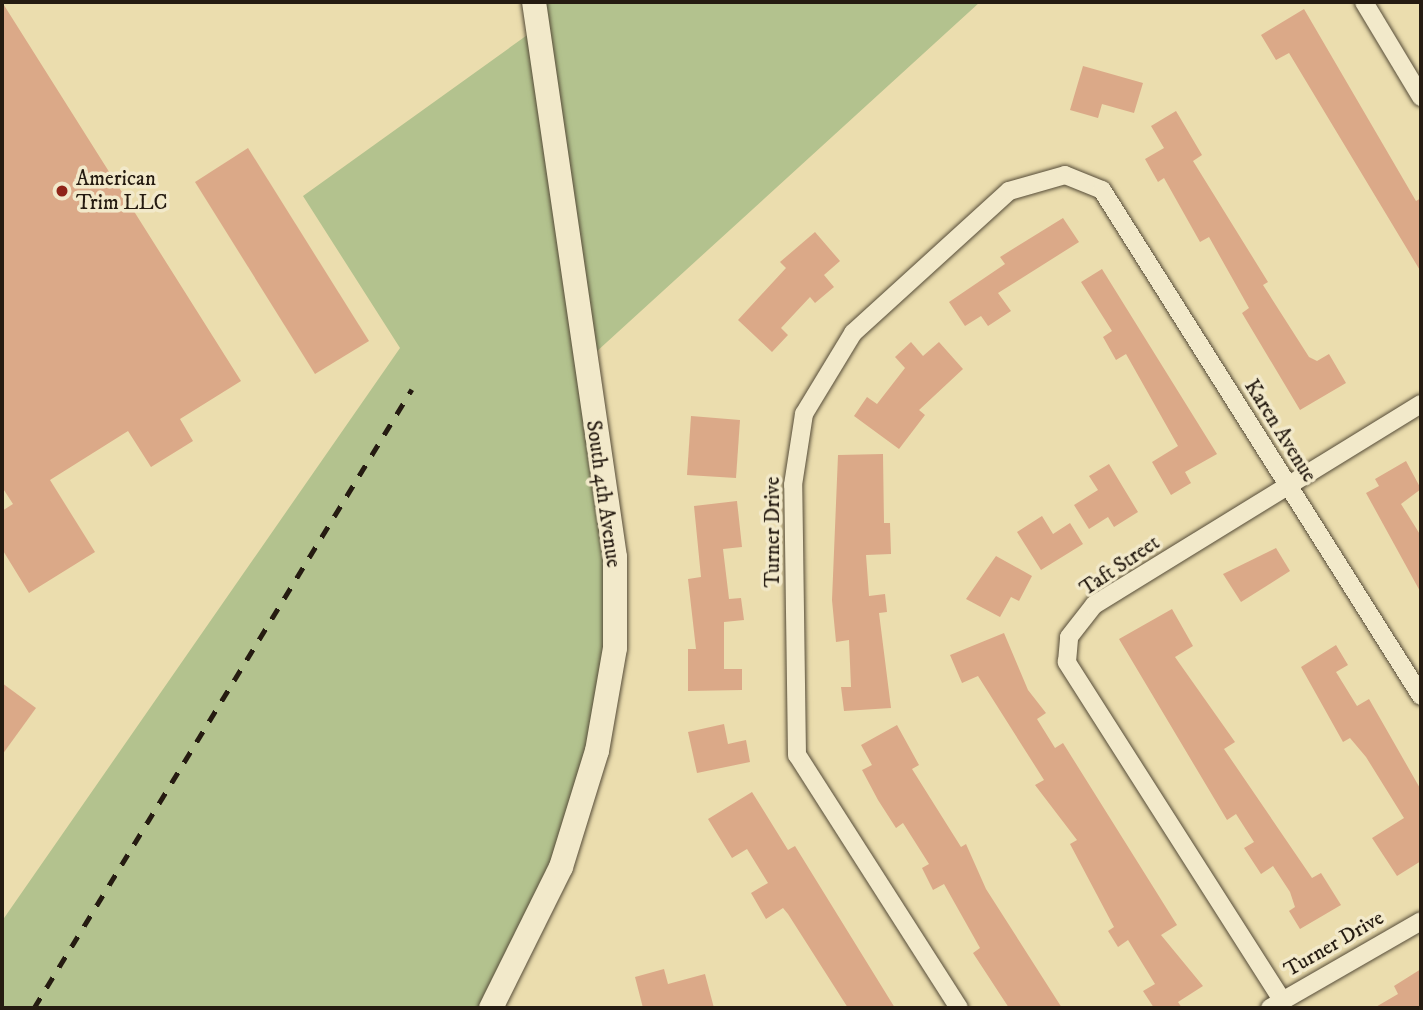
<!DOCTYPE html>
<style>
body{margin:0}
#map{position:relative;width:1423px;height:1010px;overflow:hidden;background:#ebddae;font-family:"IM FELL DW Pica",serif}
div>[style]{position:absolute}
.green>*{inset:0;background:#b3c28e}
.building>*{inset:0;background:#dba988}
.roads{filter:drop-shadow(0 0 2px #564c38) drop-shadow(0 0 2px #564c38)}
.street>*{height:18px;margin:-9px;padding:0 9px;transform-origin:9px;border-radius:9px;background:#f2e9ca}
.secondary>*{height:24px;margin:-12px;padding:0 12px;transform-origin:12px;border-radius:12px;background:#f2e9ca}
.rail>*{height:5px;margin-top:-2.5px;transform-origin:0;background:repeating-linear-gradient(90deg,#251b11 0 12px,transparent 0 24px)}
.dots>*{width:19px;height:19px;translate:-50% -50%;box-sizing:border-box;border:4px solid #f2e9ca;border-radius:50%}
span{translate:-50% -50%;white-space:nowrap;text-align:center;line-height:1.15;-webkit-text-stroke:7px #f2e9ca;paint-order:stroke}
.poi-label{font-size:21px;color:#251b11}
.left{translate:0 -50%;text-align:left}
.street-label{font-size:21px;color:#251b11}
.frame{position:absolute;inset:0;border:4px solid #251b11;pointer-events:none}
</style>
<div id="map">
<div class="green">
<i style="clip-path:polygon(534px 2px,980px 2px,584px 363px,615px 557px,597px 751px,491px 1008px,2px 1008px,2px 921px,400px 348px,303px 196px,537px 28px)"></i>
</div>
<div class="building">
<i style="clip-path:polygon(2px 2px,241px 381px,180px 419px,193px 441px,151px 467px,128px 431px,50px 480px,95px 552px,29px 593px,2px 549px,2px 511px,13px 504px,2px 487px)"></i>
<i style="clip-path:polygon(1304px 9px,1416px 201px,1421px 198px,1421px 272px,1289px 53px,1276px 60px,1261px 35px)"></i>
<i style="clip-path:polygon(1083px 66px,1143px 83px,1134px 113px,1102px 104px,1098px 118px,1070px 110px)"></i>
<i style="clip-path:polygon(1176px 111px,1202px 155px,1193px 161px,1268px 282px,1263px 285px,1309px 357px,1317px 361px,1329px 354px,1346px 383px,1300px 410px,1242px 313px,1249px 308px,1209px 237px,1200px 242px,1164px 178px,1158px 182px,1145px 159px,1164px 148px,1151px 126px)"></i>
<i style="clip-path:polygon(248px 148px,369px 341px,315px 374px,195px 182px)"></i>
<i style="clip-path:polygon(1063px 218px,1079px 242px,998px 293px,1011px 311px,988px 326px,981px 316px,965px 326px,949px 302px,1005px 264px,1000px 257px)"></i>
<i style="clip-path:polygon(815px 232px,840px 261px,824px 275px,834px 287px,815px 303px,810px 297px,781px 328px,788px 335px,772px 352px,738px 320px,786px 268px,780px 262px)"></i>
<i style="clip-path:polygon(1102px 269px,1217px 454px,1185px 472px,1191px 483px,1171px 495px,1152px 462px,1178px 446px,1126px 354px,1116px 360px,1103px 337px,1112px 331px,1081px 282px)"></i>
<i style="clip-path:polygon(911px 342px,923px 356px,939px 342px,963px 369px,919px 410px,925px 415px,899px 449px,854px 416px,867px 397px,877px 404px,905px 368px,895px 357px)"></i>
<i style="clip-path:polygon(691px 416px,740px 420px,736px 478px,687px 475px)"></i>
<i style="clip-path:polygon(883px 454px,884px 523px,890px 523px,891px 554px,866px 555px,869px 596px,885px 594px,887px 612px,879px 613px,891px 708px,844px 711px,841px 687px,851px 687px,849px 640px,836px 642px,832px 600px,838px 455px)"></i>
<i style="clip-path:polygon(1406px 461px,1421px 489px,1401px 504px,1421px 536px,1421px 593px,1366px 493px,1379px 486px,1375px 479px)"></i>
<i style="clip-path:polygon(1109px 464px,1138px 512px,1114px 527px,1108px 517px,1089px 529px,1074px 505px,1098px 490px,1089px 476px)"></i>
<i style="clip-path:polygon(737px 501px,742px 547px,723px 549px,729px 599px,741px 598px,744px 620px,724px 622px,724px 669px,742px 669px,742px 690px,688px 691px,688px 649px,696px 649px,688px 579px,701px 577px,694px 506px)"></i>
<i style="clip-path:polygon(1042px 516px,1053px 534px,1070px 523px,1083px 544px,1041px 570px,1017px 532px)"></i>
<i style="clip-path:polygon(1276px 548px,1290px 571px,1241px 602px,1223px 574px)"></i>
<i style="clip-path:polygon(996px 556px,1032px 576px,1019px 601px,1011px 597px,1000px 617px,966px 599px)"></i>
<i style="clip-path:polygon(1172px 609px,1193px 646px,1175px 657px,1235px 742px,1224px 749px,1312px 878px,1321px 873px,1341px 905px,1300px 929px,1289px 911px,1295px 907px,1290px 892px,1273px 866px,1261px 874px,1244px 848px,1254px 842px,1236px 814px,1227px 820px,1119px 639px)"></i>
<i style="clip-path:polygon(1004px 633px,1028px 690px,1046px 713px,1037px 719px,1055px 748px,1063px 743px,1177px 925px,1161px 935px,1203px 986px,1178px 1002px,1182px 1008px,1154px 1008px,1143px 991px,1155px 984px,1128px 940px,1118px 947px,1108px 931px,1114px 927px,1070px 844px,1077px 840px,1035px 785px,1044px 780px,978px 676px,962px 683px,950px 655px)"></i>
<i style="clip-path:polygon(1336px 645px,1348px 665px,1336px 672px,1357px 706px,1369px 699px,1421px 790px,1421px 861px,1397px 876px,1372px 838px,1404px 818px,1366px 757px,1350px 738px,1343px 742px,1301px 667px)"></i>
<i style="clip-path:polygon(2px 683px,36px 708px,2px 755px)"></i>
<i style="clip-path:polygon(724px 724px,728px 744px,746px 740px,750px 762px,697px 773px,688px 732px)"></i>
<i style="clip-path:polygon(897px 725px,919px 765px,912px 769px,961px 847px,966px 844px,986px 889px,1062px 1008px,1009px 1008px,973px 953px,980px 948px,944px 884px,933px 890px,922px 868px,929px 864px,903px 823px,896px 828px,878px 800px,862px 770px,872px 765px,861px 745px)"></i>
<i style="clip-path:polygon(752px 792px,788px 850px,795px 846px,895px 1008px,848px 1008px,788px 914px,783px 908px,766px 919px,751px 893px,768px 883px,747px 849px,732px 858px,708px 819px)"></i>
<i style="clip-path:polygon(664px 969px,668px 984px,705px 974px,714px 1008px,643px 1008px,635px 977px)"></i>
<i style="clip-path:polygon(1421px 969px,1421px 1008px,1374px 1008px,1398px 994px,1394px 986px)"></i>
</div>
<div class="roads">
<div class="street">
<i style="left:1364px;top:2px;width:111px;rotate:59deg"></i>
<i style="left:1282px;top:1000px;width:401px;rotate:-122.5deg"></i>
<i style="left:1067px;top:662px;width:25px;rotate:-85deg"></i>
<i style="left:1069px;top:637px;width:41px;rotate:-52deg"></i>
<i style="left:1094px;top:605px;width:384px;rotate:-31.6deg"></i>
<i style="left:959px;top:1008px;width:300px;rotate:-122.6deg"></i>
<i style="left:797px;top:755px;width:270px;rotate:-90.8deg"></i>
<i style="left:793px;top:485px;width:72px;rotate:-81.2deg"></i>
<i style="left:804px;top:414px;width:95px;rotate:-58.8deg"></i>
<i style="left:853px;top:333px;width:211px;rotate:-42.3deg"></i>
<i style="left:1009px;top:191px;width:58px;rotate:-15.9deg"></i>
<i style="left:1065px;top:175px;width:40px;rotate:22deg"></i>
<i style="left:1102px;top:190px;width:598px;rotate:57.77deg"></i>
<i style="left:1270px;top:1008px;width:174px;rotate:-29.9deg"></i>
</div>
<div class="secondary">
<i style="left:491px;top:1008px;width:157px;rotate:-63.6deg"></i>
<i style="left:561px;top:867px;width:121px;rotate:-72.8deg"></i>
<i style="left:597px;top:751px;width:105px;rotate:-80.1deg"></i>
<i style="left:615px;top:648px;width:91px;rotate:-90deg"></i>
<i style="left:615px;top:557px;width:561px;rotate:-98.3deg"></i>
</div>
</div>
<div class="rail">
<i style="left:34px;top:1008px;width:725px;rotate:-58.59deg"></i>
</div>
<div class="dots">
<i style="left:62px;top:191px;background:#8f2418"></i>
</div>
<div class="poi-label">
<span class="left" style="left:76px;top:191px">American<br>Trim LLC</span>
</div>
<div class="street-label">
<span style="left:1280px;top:431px;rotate:58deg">Karen Avenue</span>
<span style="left:603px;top:494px;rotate:82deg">South 4th Avenue</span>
<span style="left:773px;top:532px;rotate:-90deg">Turner Drive</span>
<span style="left:1120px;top:566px;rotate:-34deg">Taft Street</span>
<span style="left:1334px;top:944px;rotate:-30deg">Turner Drive</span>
</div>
<div class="frame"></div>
</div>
